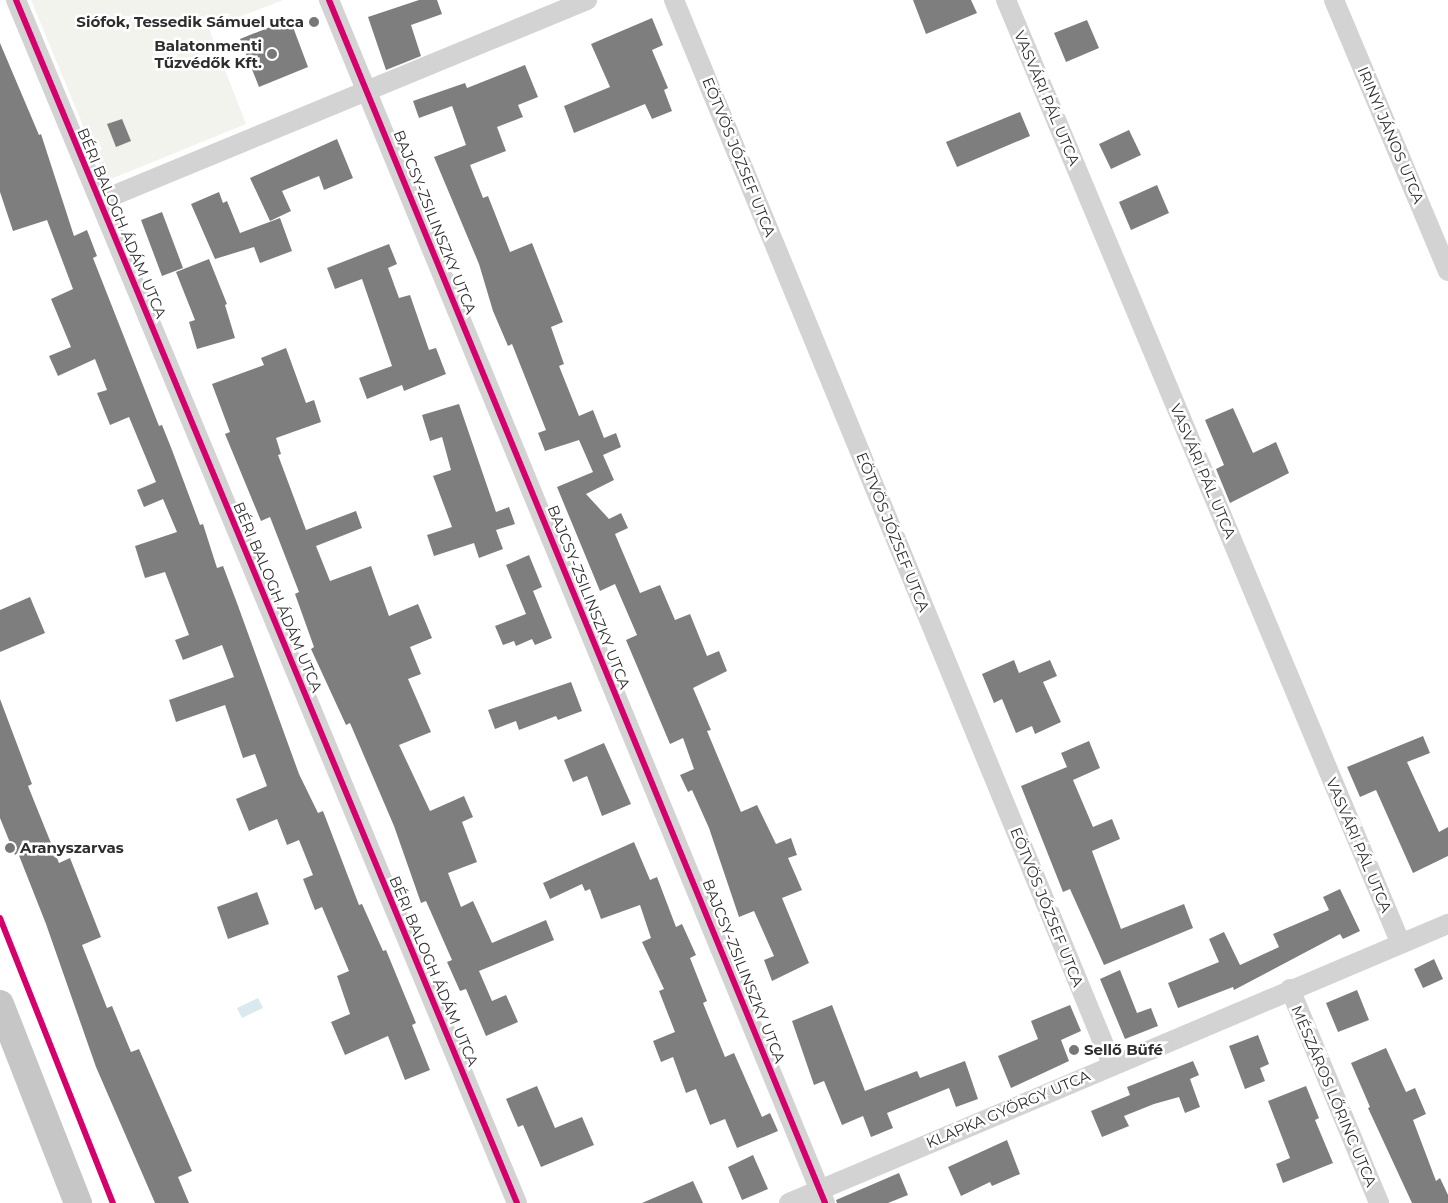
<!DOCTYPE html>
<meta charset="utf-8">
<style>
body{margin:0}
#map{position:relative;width:1448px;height:1203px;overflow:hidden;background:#fff;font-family:Montserrat,sans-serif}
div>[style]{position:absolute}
.green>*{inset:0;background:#f1f3ec}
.water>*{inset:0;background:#dae8f0}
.building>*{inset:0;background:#7e7e7e}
.minor>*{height:20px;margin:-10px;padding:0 10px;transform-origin:10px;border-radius:10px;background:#d3d3d3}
.primary>*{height:28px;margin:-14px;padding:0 14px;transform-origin:14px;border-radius:14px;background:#c6c6c6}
.cycleway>*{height:6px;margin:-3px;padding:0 3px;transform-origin:3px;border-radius:3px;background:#d6006c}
.dots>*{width:14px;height:14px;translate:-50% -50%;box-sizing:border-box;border:2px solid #fff;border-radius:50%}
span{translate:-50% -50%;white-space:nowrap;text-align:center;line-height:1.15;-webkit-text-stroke:5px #fff;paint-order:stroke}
.poi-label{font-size:15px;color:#2e2e2e;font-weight:700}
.right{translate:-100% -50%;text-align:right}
.left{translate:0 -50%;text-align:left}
.street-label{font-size:15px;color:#2e2e2e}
</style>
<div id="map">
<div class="green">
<i style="clip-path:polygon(31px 0,283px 0,209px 29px,246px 124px,106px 181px)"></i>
</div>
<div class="water">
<i style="clip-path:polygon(258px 998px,263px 1008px,242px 1018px,237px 1008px)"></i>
</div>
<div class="building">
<i style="clip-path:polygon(419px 0,437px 0,442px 14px,411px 25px,421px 56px,386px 70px,368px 17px)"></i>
<i style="clip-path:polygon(913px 0,971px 0,977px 13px,926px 34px)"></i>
<i style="clip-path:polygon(652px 18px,663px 45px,652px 50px,668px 88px,664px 90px,672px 111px,652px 119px,645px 104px,574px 133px,564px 106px,610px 87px,591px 44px)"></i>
<i style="clip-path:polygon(290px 19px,308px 67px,259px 87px,240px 39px)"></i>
<i style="clip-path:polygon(1087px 20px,1099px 48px,1066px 62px,1054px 33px)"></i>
<i style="clip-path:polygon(0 43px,39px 135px,41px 134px,74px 236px,87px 230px,97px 256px,93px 258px,159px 426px,162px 425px,172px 450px,200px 525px,203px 524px,217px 568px,223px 566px,237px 603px,299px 774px,318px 813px,323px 811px,359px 905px,362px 904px,383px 951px,386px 950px,416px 1023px,412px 1025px,430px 1070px,405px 1080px,388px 1036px,345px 1055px,331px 1022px,350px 1014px,337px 976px,349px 971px,322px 907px,315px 910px,303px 879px,313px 875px,299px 840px,287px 845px,277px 819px,249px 831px,236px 799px,267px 786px,255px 754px,243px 758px,225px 705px,176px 722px,169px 700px,234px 677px,222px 645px,183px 660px,175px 640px,189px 635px,165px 572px,145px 578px,135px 546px,177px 532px,163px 499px,144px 507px,137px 490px,156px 482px,129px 417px,110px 425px,97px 393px,107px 390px,95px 359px,58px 376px,49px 356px,71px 347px,51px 299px,73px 289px,47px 220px,13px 231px,0 192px)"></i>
<i style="clip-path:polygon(525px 65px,538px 97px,518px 105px,523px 117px,497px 127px,506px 151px,470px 165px,483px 198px,488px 196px,510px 252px,532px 243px,563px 322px,551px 327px,564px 364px,559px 366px,579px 416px,593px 410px,604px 438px,616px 433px,621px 447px,603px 455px,614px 480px,586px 494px,609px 519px,621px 513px,628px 528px,615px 534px,640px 593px,660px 585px,675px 620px,690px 614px,707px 656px,719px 651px,727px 671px,693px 688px,711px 730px,707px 731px,741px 812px,757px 805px,776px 844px,791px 838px,797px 855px,788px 858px,802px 890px,782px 898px,809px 963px,772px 981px,764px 960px,774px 956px,754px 911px,739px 917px,709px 828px,692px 790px,688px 792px,680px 775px,694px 769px,683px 738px,670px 744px,626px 640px,637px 635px,615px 584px,600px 591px,557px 487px,593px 472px,579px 440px,545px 451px,538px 433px,546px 430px,512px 344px,508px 346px,493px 311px,479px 264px,434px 157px,466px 145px,452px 106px,419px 118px,413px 101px,465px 83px,467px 88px)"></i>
<i style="clip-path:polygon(1020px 112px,1030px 136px,957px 167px,946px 142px)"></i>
<i style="clip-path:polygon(122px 119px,131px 141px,116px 147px,107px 124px)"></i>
<i style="clip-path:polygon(1129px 130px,1141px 155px,1111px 169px,1099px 144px)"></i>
<i style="clip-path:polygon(337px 139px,353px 178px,324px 190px,319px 176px,282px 191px,291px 211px,270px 221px,250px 178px)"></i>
<i style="clip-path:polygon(1157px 185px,1169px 213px,1131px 230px,1119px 202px)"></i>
<i style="clip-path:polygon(219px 192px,223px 203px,227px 201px,240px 233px,280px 218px,292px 251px,260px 263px,254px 247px,215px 259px,191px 204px)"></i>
<i style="clip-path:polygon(162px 212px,183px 268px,162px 276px,141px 220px)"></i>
<i style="clip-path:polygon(389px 244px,397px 264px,388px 268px,399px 298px,410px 295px,429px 350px,436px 348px,446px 374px,404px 391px,402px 385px,367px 399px,359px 378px,392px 366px,362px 279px,335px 289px,327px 268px)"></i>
<i style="clip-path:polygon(209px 259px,227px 304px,225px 305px,235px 338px,197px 349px,189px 322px,195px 320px,176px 272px)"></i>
<i style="clip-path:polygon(286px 348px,306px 403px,314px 400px,321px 422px,276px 438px,281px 454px,278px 455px,306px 530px,356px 511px,362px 528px,316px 546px,330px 581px,371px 566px,389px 616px,418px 604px,432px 638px,410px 647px,421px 674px,408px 679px,431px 732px,399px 745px,430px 811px,464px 796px,473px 817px,462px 822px,477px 862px,448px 873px,461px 907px,473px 901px,492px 943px,546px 920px,554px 940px,479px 971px,492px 1001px,506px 995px,518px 1022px,486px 1036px,466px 989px,460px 991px,447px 962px,452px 960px,426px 901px,421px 903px,394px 826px,350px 723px,346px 725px,311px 649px,314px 647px,295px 594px,299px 592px,270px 517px,261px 521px,225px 434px,230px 432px,212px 384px,264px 365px,261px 358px)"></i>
<i style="clip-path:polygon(459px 404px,496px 512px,509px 507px,515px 524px,496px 530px,503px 549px,479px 558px,474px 543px,434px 556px,427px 535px,452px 527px,433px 476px,451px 470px,442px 437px,430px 441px,422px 415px)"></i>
<i style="clip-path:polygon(1233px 408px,1253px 453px,1276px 442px,1289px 473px,1230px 503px,1216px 469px,1224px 465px,1205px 420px)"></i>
<i style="clip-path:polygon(529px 555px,542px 587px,533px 591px,552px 638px,535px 645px,532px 639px,516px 646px,514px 641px,503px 645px,495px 626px,526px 614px,506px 565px)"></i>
<i style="clip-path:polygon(30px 597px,45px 633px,0 652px,0 610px)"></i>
<i style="clip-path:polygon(1014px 660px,1019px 673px,1050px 660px,1057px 676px,1043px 682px,1061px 722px,1035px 734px,1032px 726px,1016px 733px,1002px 699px,994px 703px,982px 674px)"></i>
<i style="clip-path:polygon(571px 682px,582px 711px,558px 720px,556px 716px,519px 730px,516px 721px,495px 729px,488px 710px)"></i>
<i style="clip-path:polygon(0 699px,32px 784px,28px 786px,59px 863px,70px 858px,101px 937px,82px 945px,107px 1008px,112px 1006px,131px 1052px,139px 1049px,192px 1171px,178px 1177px,189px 1203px,155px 1203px,96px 1067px,46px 924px,18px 853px,15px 855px,0 818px)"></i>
<i style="clip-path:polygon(1423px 736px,1430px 753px,1407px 762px,1439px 832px,1448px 827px,1448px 856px,1413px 873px,1376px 790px,1360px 797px,1347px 767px)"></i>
<i style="clip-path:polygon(1089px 741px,1100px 768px,1073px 780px,1093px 827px,1112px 819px,1120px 839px,1092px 851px,1121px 929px,1184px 904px,1193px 928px,1104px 965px,1070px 889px,1063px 892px,1021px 786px,1067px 767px,1061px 753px)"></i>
<i style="clip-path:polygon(604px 743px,631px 804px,602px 816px,587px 776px,573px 782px,564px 760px)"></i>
<i style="clip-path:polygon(634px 842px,650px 880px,657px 877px,676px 927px,682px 924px,696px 955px,690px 958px,707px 1001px,703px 1003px,725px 1057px,734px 1053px,762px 1117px,770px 1113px,778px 1131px,737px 1148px,725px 1119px,710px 1125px,696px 1089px,686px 1093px,673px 1057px,661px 1062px,653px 1041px,675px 1032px,659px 991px,664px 989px,642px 942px,651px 938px,640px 905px,601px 919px,590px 889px,585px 891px,582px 884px,550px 899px,543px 883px)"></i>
<i style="clip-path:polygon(1340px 889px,1360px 931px,1343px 939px,1340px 934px,1234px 990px,1233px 987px,1178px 1008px,1168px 983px,1219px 962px,1209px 939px,1224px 932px,1240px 965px,1279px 947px,1273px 934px,1329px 910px,1323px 897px)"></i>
<i style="clip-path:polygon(257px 892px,269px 924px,228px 939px,217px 907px)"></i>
<i style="clip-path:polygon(1434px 959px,1443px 979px,1423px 988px,1414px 969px)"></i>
<i style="clip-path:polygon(1120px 970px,1137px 1013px,1151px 1008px,1158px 1026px,1125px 1039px,1100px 979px)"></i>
<i style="clip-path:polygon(1357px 990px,1369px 1020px,1338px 1032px,1326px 1003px)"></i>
<i style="clip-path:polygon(832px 1005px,865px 1091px,917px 1071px,920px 1078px,965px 1061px,978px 1099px,956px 1107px,949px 1088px,887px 1113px,893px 1128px,871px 1137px,863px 1116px,842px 1125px,824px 1081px,814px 1085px,792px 1021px)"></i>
<i style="clip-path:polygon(1070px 1005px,1081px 1031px,1061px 1040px,1069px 1061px,1011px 1088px,998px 1056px,1038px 1039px,1031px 1021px)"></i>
<i style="clip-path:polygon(1258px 1035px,1269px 1064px,1260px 1068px,1265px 1081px,1245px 1089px,1229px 1046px)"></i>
<i style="clip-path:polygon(1386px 1048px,1406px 1092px,1415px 1088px,1426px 1114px,1413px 1120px,1436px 1181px,1440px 1178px,1448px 1195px,1448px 1203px,1412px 1203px,1368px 1108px,1370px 1107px,1351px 1063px)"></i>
<i style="clip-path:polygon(1193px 1061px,1199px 1075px,1190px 1079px,1200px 1107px,1185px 1113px,1179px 1097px,1154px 1104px,1124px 1116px,1129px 1126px,1102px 1137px,1091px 1111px,1130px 1095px,1127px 1087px)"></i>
<i style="clip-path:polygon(537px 1086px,555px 1128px,582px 1117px,594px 1145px,541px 1167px,523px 1125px,518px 1127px,506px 1099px)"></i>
<i style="clip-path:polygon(1306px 1086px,1319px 1118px,1315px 1120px,1333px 1163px,1283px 1183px,1276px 1164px,1290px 1158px,1268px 1101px)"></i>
<i style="clip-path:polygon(1007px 1140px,1020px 1174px,992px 1186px,990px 1182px,961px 1196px,948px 1167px)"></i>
<i style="clip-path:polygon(753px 1155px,768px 1189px,742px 1200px,728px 1167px)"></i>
<i style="clip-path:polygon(899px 1173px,908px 1195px,888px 1203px,837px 1203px,836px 1200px)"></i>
<i style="clip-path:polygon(693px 1181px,703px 1203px,642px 1203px)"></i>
</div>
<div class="minor">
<i style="left:16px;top:0;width:1303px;rotate:67.39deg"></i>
<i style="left:329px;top:0;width:1301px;rotate:67.59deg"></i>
<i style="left:674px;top:0;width:1151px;rotate:67.63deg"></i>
<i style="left:1006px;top:0;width:1021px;rotate:67.3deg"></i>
<i style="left:1334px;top:0;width:294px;rotate:67.2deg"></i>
<i style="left:100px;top:201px;width:527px;rotate:-22.43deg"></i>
<i style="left:1290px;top:989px;width:232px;rotate:67.4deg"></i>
<i style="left:789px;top:1203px;width:716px;rotate:-22.95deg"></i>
</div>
<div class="primary">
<i style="left:0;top:1004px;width:214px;rotate:68.6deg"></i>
</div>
<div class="cycleway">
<i style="left:16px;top:0;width:1303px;rotate:67.39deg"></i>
<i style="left:329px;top:0;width:1301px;rotate:67.59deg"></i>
<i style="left:0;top:918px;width:307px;rotate:68.4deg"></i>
</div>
<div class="dots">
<i style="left:314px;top:22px;background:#777"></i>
<i style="left:272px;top:54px;background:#777"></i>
<i style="left:10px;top:848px;background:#777"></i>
<i style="left:1074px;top:1050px;background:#777"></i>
</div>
<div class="poi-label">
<span class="right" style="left:304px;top:22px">Siófok, Tessedik Sámuel utca</span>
<span class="right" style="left:262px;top:54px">Balatonmenti<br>Tűzvédők Kft.</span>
<span class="left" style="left:20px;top:848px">Aranyszarvas</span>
<span class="left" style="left:1084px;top:1050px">Sellő Büfé</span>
</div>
<div class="street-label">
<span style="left:1047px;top:98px;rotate:67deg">VASVÁRI PÁL UTCA</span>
<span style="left:1391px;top:135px;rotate:67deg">IRINYI JÁNOS UTCA</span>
<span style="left:739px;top:157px;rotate:68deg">EÖTVÖS JÓZSEF UTCA</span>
<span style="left:435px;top:222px;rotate:68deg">BAJCSY-ZSILINSZKY UTCA</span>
<span style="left:122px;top:223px;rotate:67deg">BÉRI BALOGH ÁDÁM UTCA</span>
<span style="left:1203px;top:471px;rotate:67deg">VASVÁRI PÁL UTCA</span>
<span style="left:893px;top:532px;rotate:68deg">EÖTVÖS JÓZSEF UTCA</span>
<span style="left:278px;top:597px;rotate:67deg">BÉRI BALOGH ÁDÁM UTCA</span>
<span style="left:589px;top:597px;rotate:68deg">BAJCSY-ZSILINSZKY UTCA</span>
<span style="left:1359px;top:845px;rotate:67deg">VASVÁRI PÁL UTCA</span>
<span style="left:1047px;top:907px;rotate:68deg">EÖTVÖS JÓZSEF UTCA</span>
<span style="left:434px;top:971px;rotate:67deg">BÉRI BALOGH ÁDÁM UTCA</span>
<span style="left:744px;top:971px;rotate:68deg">BAJCSY-ZSILINSZKY UTCA</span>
<span style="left:1334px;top:1096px;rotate:67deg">MÉSZÁROS LŐRINC UTCA</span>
<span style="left:1008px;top:1109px;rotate:-23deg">KLAPKA GYÖRGY UTCA</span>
</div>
</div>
